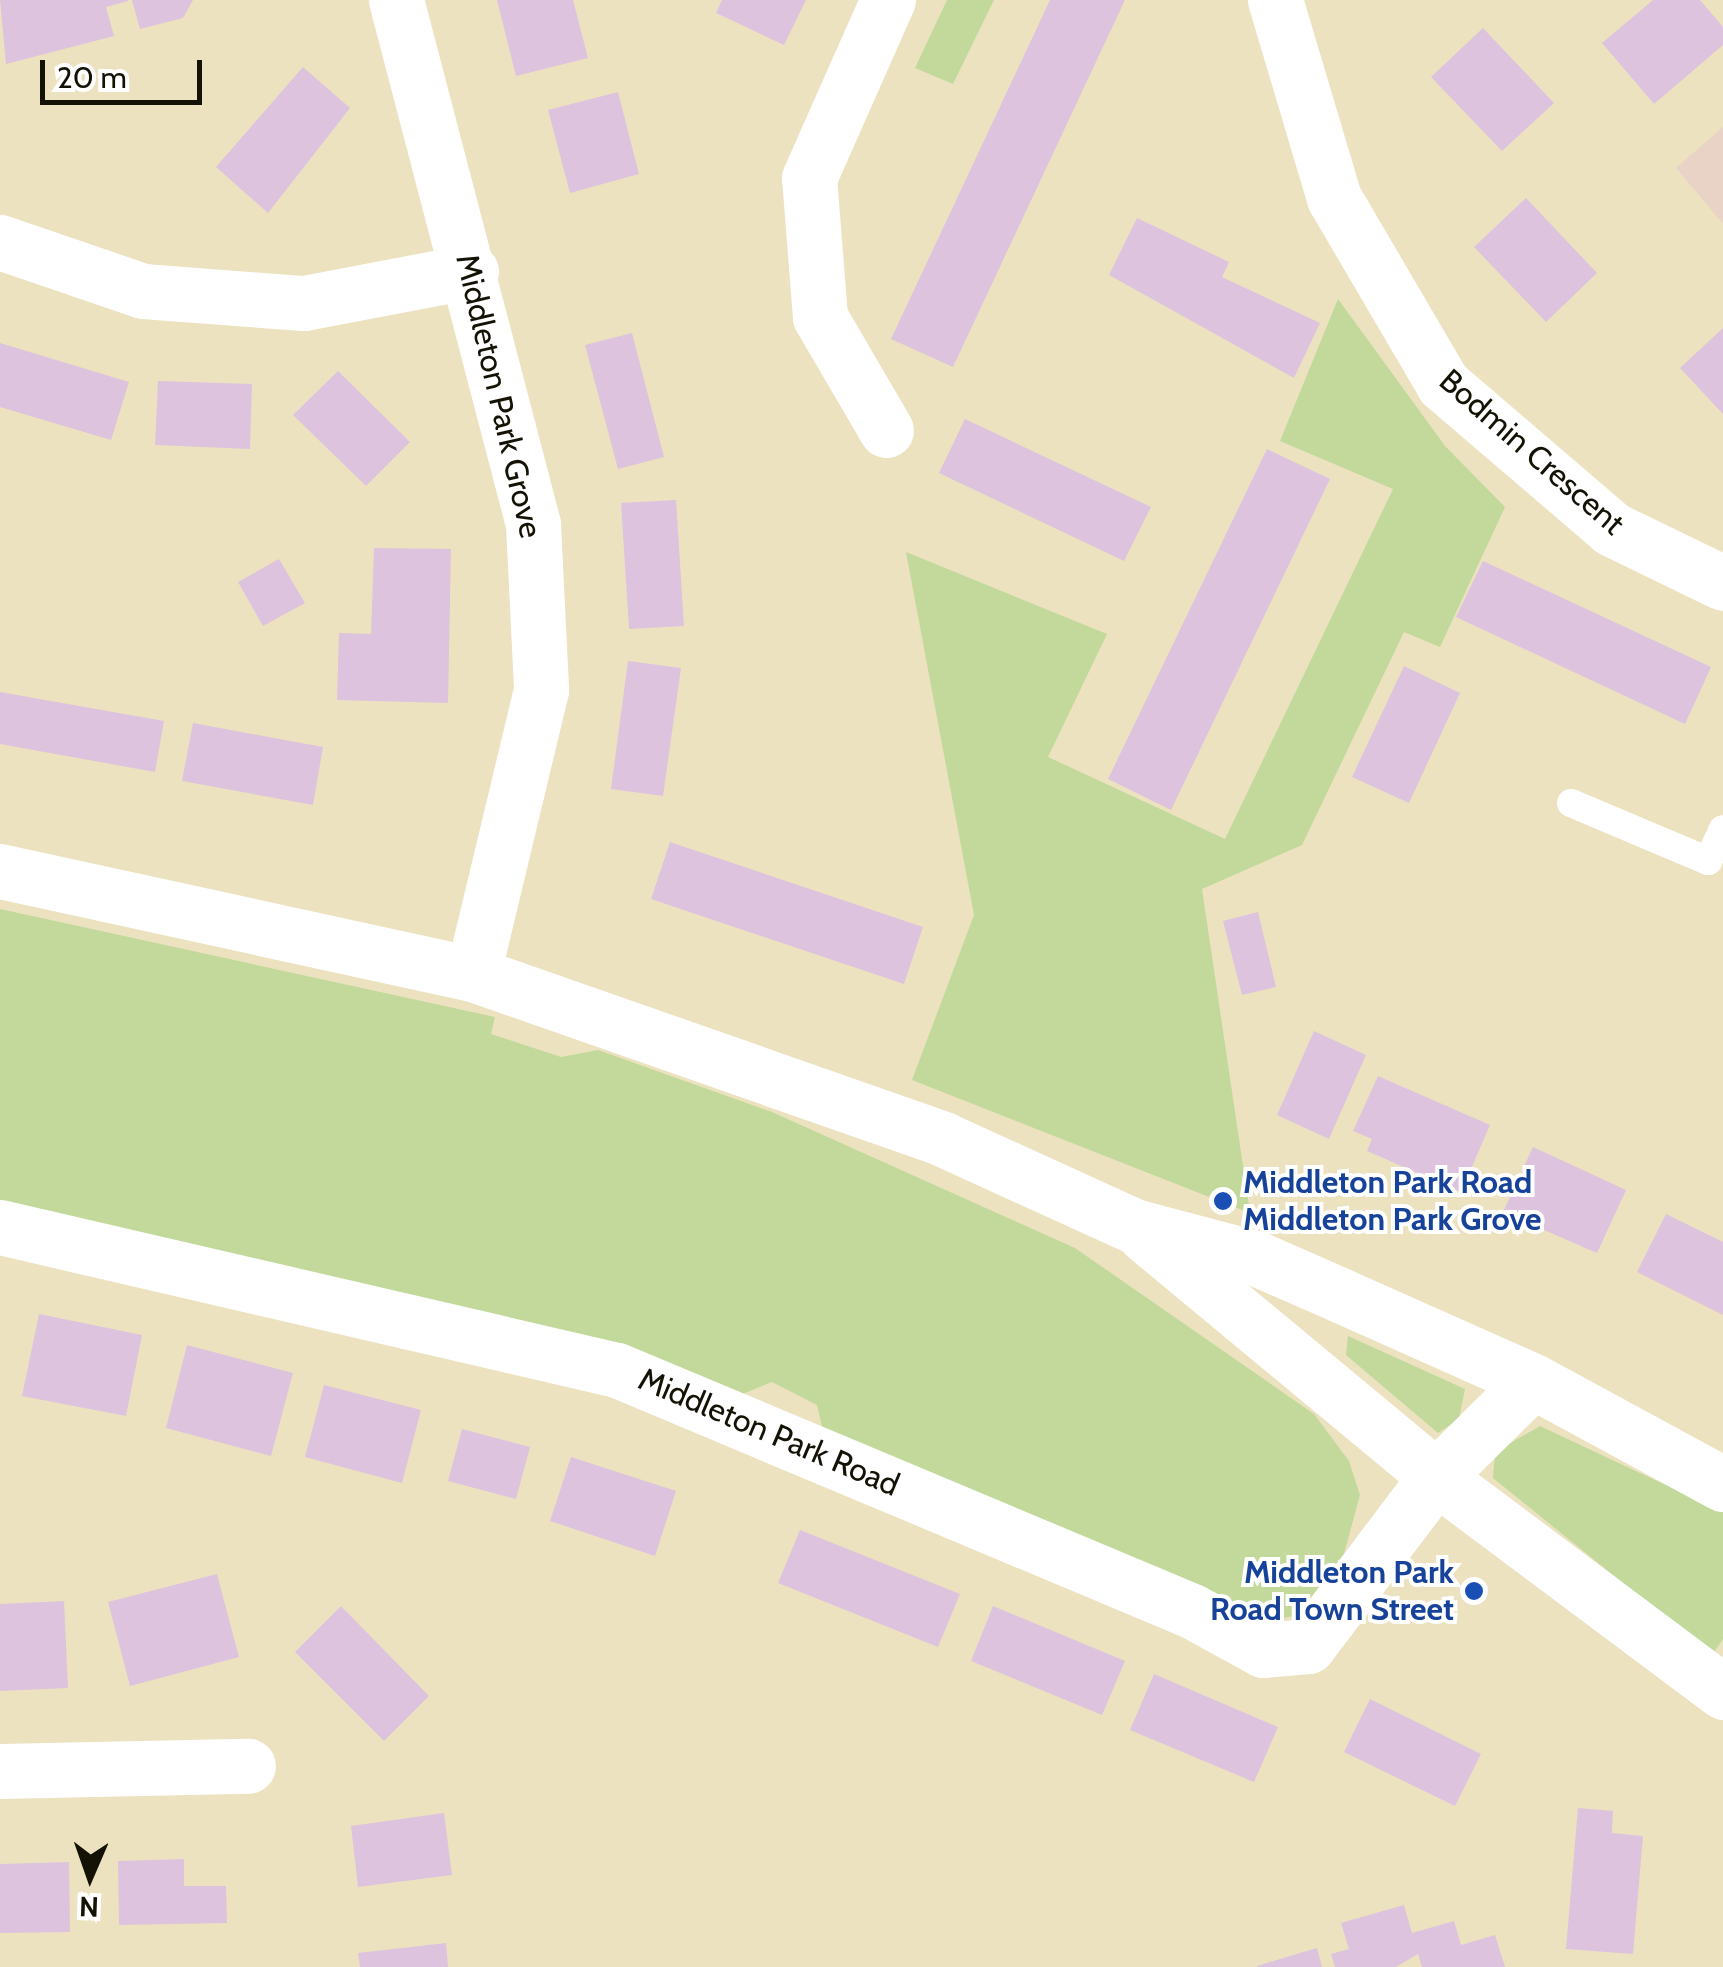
<!DOCTYPE html>
<style>
body{margin:0}
#map{position:relative;width:1723px;height:1967px;overflow:hidden;background:#ece2c0;font-family:Cabin,sans-serif}
div>[style]{position:absolute}
.education>*{inset:0;background:#e9d3c6}
.green>*{inset:0;background:#c2d99b}
.building>*{inset:0;background:#ddc3dd}
.lane>*{height:28px;margin:-14px;padding:0 14px;transform-origin:14px;border-radius:14px;background:#fff}
.street>*{height:55px;margin:-27.5px;padding:0 27.5px;transform-origin:27.5px;border-radius:27.5px;background:#fff}
.secondary>*{height:55px;margin:-27.5px;padding:0 27.5px;transform-origin:27.5px;border-radius:27.5px;background:#fff}
.dots>*{width:28px;height:28px;translate:-50% -50%;box-sizing:border-box;border:5px solid #fff;border-radius:50%}
span{translate:-50% -50%;white-space:nowrap;text-align:center;line-height:1.15;-webkit-text-stroke:8px #fff;paint-order:stroke}
.street-label{font-size:32px;color:#141105}
.transit-label{font-size:32px;color:#164399;font-weight:700}
.left{translate:0 -50%;text-align:left}
.right{translate:-100% -50%;text-align:right}
.north{position:absolute;left:40px;top:1827px;width:100px;height:100px;-webkit-text-stroke:8px #fff;paint-order:stroke;rotate:182deg;font-size:28px;font-weight:700;line-height:40px;text-align:center;color:#141105}
.north::after{content:'';display:block;margin:auto;width:35px;height:45px;background:#141105;clip-path:polygon(50% 0,100% 100%,50% 72%,0 100%)}
.scale{position:absolute;left:40px;top:60px;width:162px;height:45px;box-sizing:border-box;border:5px solid #141105;border-top:0;padding-left:12px;font-size:30px;line-height:35px;white-space:nowrap;color:#141105;-webkit-text-stroke:8px #fff;paint-order:stroke}
</style>
<div id="map">
<div class="education">
<i style="clip-path:polygon(1723px 127px,1723px 224px,1676px 168px)"></i>
</div>
<div class="green">
<i style="clip-path:polygon(947px 0,994px 0,953px 84px,915px 68px)"></i>
<i style="clip-path:polygon(1338px 299px,1445px 446px,1505px 507px,1440px 647px,1404px 632px,1302px 845px,1202px 889px,1250px 1213px,912px 1080px,974px 915px,906px 552px,1107px 634px,1048px 757px,1225px 839px,1393px 489px,1280px 441px)"></i>
<i style="clip-path:polygon(0 909px,495px 1017px,491px 1034px,561px 1057px,598px 1050px,772px 1112px,1075px 1248px,1314px 1414px,1349px 1461px,1360px 1495px,1341px 1565px,1311px 1614px,1258px 1621px,824px 1435px,817px 1405px,772px 1382px,740px 1395px,406px 1296px,0 1206px)"></i>
<i style="clip-path:polygon(1348px 1336px,1465px 1389px,1459px 1419px,1438px 1433px,1346px 1355px)"></i>
<i style="clip-path:polygon(1540px 1426px,1723px 1512px,1723px 1639px,1712px 1655px,1493px 1478px,1495px 1452px)"></i>
</div>
<div class="building">
<i style="clip-path:polygon(0 0,128px 0,128px 1px,106px 7px,114px 36px,6px 64px)"></i>
<i style="clip-path:polygon(132px 0,193px 0,183px 18px,140px 29px)"></i>
<i style="clip-path:polygon(497px 0,573px 0,588px 58px,516px 76px)"></i>
<i style="clip-path:polygon(722px 0,806px 0,784px 45px,716px 13px)"></i>
<i style="clip-path:polygon(1050px 0,1125px 0,953px 367px,891px 339px)"></i>
<i style="clip-path:polygon(1653px 0,1700px 0,1723px 27px,1723px 45px,1654px 104px,1602px 43px)"></i>
<i style="clip-path:polygon(1483px 28px,1554px 103px,1502px 151px,1431px 77px)"></i>
<i style="clip-path:polygon(303px 67px,350px 108px,268px 213px,216px 167px)"></i>
<i style="clip-path:polygon(618px 92px,639px 174px,570px 193px,548px 110px)"></i>
<i style="clip-path:polygon(1526px 198px,1597px 273px,1546px 322px,1474px 247px)"></i>
<i style="clip-path:polygon(1137px 218px,1229px 262px,1222px 277px,1320px 323px,1294px 378px,1109px 275px)"></i>
<i style="clip-path:polygon(1723px 328px,1723px 414px,1680px 368px)"></i>
<i style="clip-path:polygon(632px 333px,664px 457px,618px 469px,585px 345px)"></i>
<i style="clip-path:polygon(0 343px,129px 382px,111px 440px,0 407px)"></i>
<i style="clip-path:polygon(338px 371px,410px 442px,366px 486px,293px 415px)"></i>
<i style="clip-path:polygon(158px 381px,252px 384px,250px 449px,155px 445px)"></i>
<i style="clip-path:polygon(965px 419px,1151px 507px,1124px 561px,939px 473px)"></i>
<i style="clip-path:polygon(1267px 449px,1330px 479px,1171px 810px,1108px 779px)"></i>
<i style="clip-path:polygon(676px 500px,684px 626px,629px 629px,621px 503px)"></i>
<i style="clip-path:polygon(374px 548px,451px 549px,448px 703px,337px 700px,339px 633px,371px 634px)"></i>
<i style="clip-path:polygon(279px 559px,305px 603px,263px 626px,238px 582px)"></i>
<i style="clip-path:polygon(1483px 561px,1711px 667px,1685px 724px,1456px 617px)"></i>
<i style="clip-path:polygon(628px 661px,681px 668px,663px 796px,611px 789px)"></i>
<i style="clip-path:polygon(1404px 666px,1460px 693px,1409px 803px,1352px 777px)"></i>
<i style="clip-path:polygon(0 692px,164px 721px,155px 772px,0 744px)"></i>
<i style="clip-path:polygon(193px 723px,323px 747px,313px 805px,182px 781px)"></i>
<i style="clip-path:polygon(670px 842px,923px 927px,904px 984px,651px 899px)"></i>
<i style="clip-path:polygon(1258px 912px,1276px 987px,1242px 995px,1223px 921px)"></i>
<i style="clip-path:polygon(1314px 1031px,1366px 1055px,1329px 1139px,1277px 1115px)"></i>
<i style="clip-path:polygon(1378px 1076px,1490px 1125px,1461px 1192px,1367px 1151px,1372px 1139px,1353px 1131px)"></i>
<i style="clip-path:polygon(1533px 1147px,1626px 1190px,1597px 1253px,1503px 1212px)"></i>
<i style="clip-path:polygon(1666px 1214px,1723px 1242px,1723px 1315px,1637px 1272px)"></i>
<i style="clip-path:polygon(39px 1314px,142px 1335px,126px 1416px,22px 1396px)"></i>
<i style="clip-path:polygon(187px 1345px,293px 1373px,271px 1456px,166px 1428px)"></i>
<i style="clip-path:polygon(324px 1385px,421px 1410px,402px 1483px,305px 1457px)"></i>
<i style="clip-path:polygon(462px 1429px,530px 1447px,516px 1499px,448px 1481px)"></i>
<i style="clip-path:polygon(571px 1457px,676px 1491px,655px 1556px,550px 1521px)"></i>
<i style="clip-path:polygon(800px 1530px,960px 1594px,938px 1647px,778px 1583px)"></i>
<i style="clip-path:polygon(217px 1574px,239px 1657px,130px 1686px,108px 1602px)"></i>
<i style="clip-path:polygon(64px 1601px,68px 1688px,0 1691px,0 1604px)"></i>
<i style="clip-path:polygon(341px 1606px,429px 1696px,384px 1741px,295px 1652px)"></i>
<i style="clip-path:polygon(993px 1606px,1125px 1661px,1102px 1715px,971px 1661px)"></i>
<i style="clip-path:polygon(1154px 1674px,1278px 1727px,1254px 1782px,1130px 1730px)"></i>
<i style="clip-path:polygon(1370px 1699px,1481px 1754px,1455px 1806px,1344px 1752px)"></i>
<i style="clip-path:polygon(1578px 1808px,1613px 1811px,1612px 1833px,1643px 1836px,1633px 1954px,1566px 1949px)"></i>
<i style="clip-path:polygon(444px 1813px,452px 1875px,358px 1887px,351px 1826px)"></i>
<i style="clip-path:polygon(184px 1859px,184px 1886px,226px 1886px,227px 1923px,119px 1925px,118px 1861px)"></i>
<i style="clip-path:polygon(69px 1862px,70px 1932px,0 1933px,0 1864px)"></i>
<i style="clip-path:polygon(1404px 1905px,1412px 1933px,1454px 1921px,1461px 1945px,1495px 1935px,1505px 1967px,1422px 1967px,1418px 1954px,1396px 1967px,1335px 1967px,1331px 1954px,1349px 1949px,1341px 1923px)"></i>
<i style="clip-path:polygon(446px 1943px,448px 1967px,360px 1967px,358px 1953px)"></i>
<i style="clip-path:polygon(1317px 1948px,1322px 1967px,1257px 1967px,1257px 1966px)"></i>
</div>
<div class="lane">
<i style="left:1571px;top:803px;width:149px;rotate:22.9deg"></i>
<i style="left:1708px;top:861px;width:35px;rotate:-65deg"></i>
</div>
<div class="street">
<i style="left:396px;top:0;width:542px;rotate:75.35deg"></i>
<i style="left:533px;top:524px;width:166px;rotate:87.2deg"></i>
<i style="left:541px;top:690px;width:292px;rotate:103.5deg"></i>
<i style="left:1275px;top:0;width:207px;rotate:73.4deg"></i>
<i style="left:1334px;top:198px;width:216px;rotate:59.6deg"></i>
<i style="left:1443px;top:384px;width:223px;rotate:40.6deg"></i>
<i style="left:1612px;top:529px;width:123px;rotate:25.9deg"></i>
<i style="left:0;top:242px;width:151px;rotate:18.9deg"></i>
<i style="left:143px;top:291px;width:161px;rotate:4.3deg"></i>
<i style="left:304px;top:303px;width:170px;rotate:-10.8deg"></i>
<i style="left:886px;top:430px;width:131px;rotate:-120.3deg"></i>
<i style="left:820px;top:317px;width:139px;rotate:-94.5deg"></i>
<i style="left:809px;top:178px;width:195px;rotate:-66.1deg"></i>
<i style="left:0;top:1227px;width:633px;rotate:13.05deg"></i>
<i style="left:617px;top:1370px;width:623px;rotate:22.74deg"></i>
<i style="left:1192px;top:1611px;width:81px;rotate:28.8deg"></i>
<i style="left:1263px;top:1650px;width:45px;rotate:-5.1deg"></i>
<i style="left:1308px;top:1646px;width:212px;rotate:-52.9deg"></i>
<i style="left:1436px;top:1477px;width:136px;rotate:-44.7deg"></i>
<i style="left:0;top:1771px;width:248px;rotate:-1.2deg"></i>
</div>
<div class="secondary">
<i style="left:0;top:871px;width:484px;rotate:12.3deg"></i>
<i style="left:473px;top:974px;width:498px;rotate:19.3deg"></i>
<i style="left:943px;top:1139px;width:210px;rotate:24.5deg"></i>
<i style="left:1134px;top:1226px;width:128px;rotate:14.9deg"></i>
<i style="left:1258px;top:1259px;width:90px;rotate:23.7deg"></i>
<i style="left:1340px;top:1295px;width:211px;rotate:24deg"></i>
<i style="left:1533px;top:1381px;width:216px;rotate:28.5deg"></i>
<i style="left:1145px;top:1235px;width:378px;rotate:39.7deg"></i>
<i style="left:1436px;top:1477px;width:359px;rotate:36.8deg"></i>
</div>
<div class="dots">
<i style="left:1223px;top:1201px;background:#1a4fb4"></i>
<i style="left:1474px;top:1591px;background:#1a4fb4"></i>
</div>
<div class="street-label">
<span style="left:499px;top:396px;rotate:77deg">Middleton Park Grove</span>
<span style="left:1532px;top:452px;rotate:41deg">Bodmin Crescent</span>
<span style="left:769px;top:1432px;rotate:23deg">Middleton Park Road</span>
</div>
<div class="transit-label">
<span class="left" style="left:1243px;top:1201px">Middleton Park Road<br>Middleton Park Grove</span>
<span class="right" style="left:1454px;top:1591px">Middleton Park<br>Road Town Street</span>
</div>
<div class="north">N</div>
<div class="scale">20 m</div>
</div>
